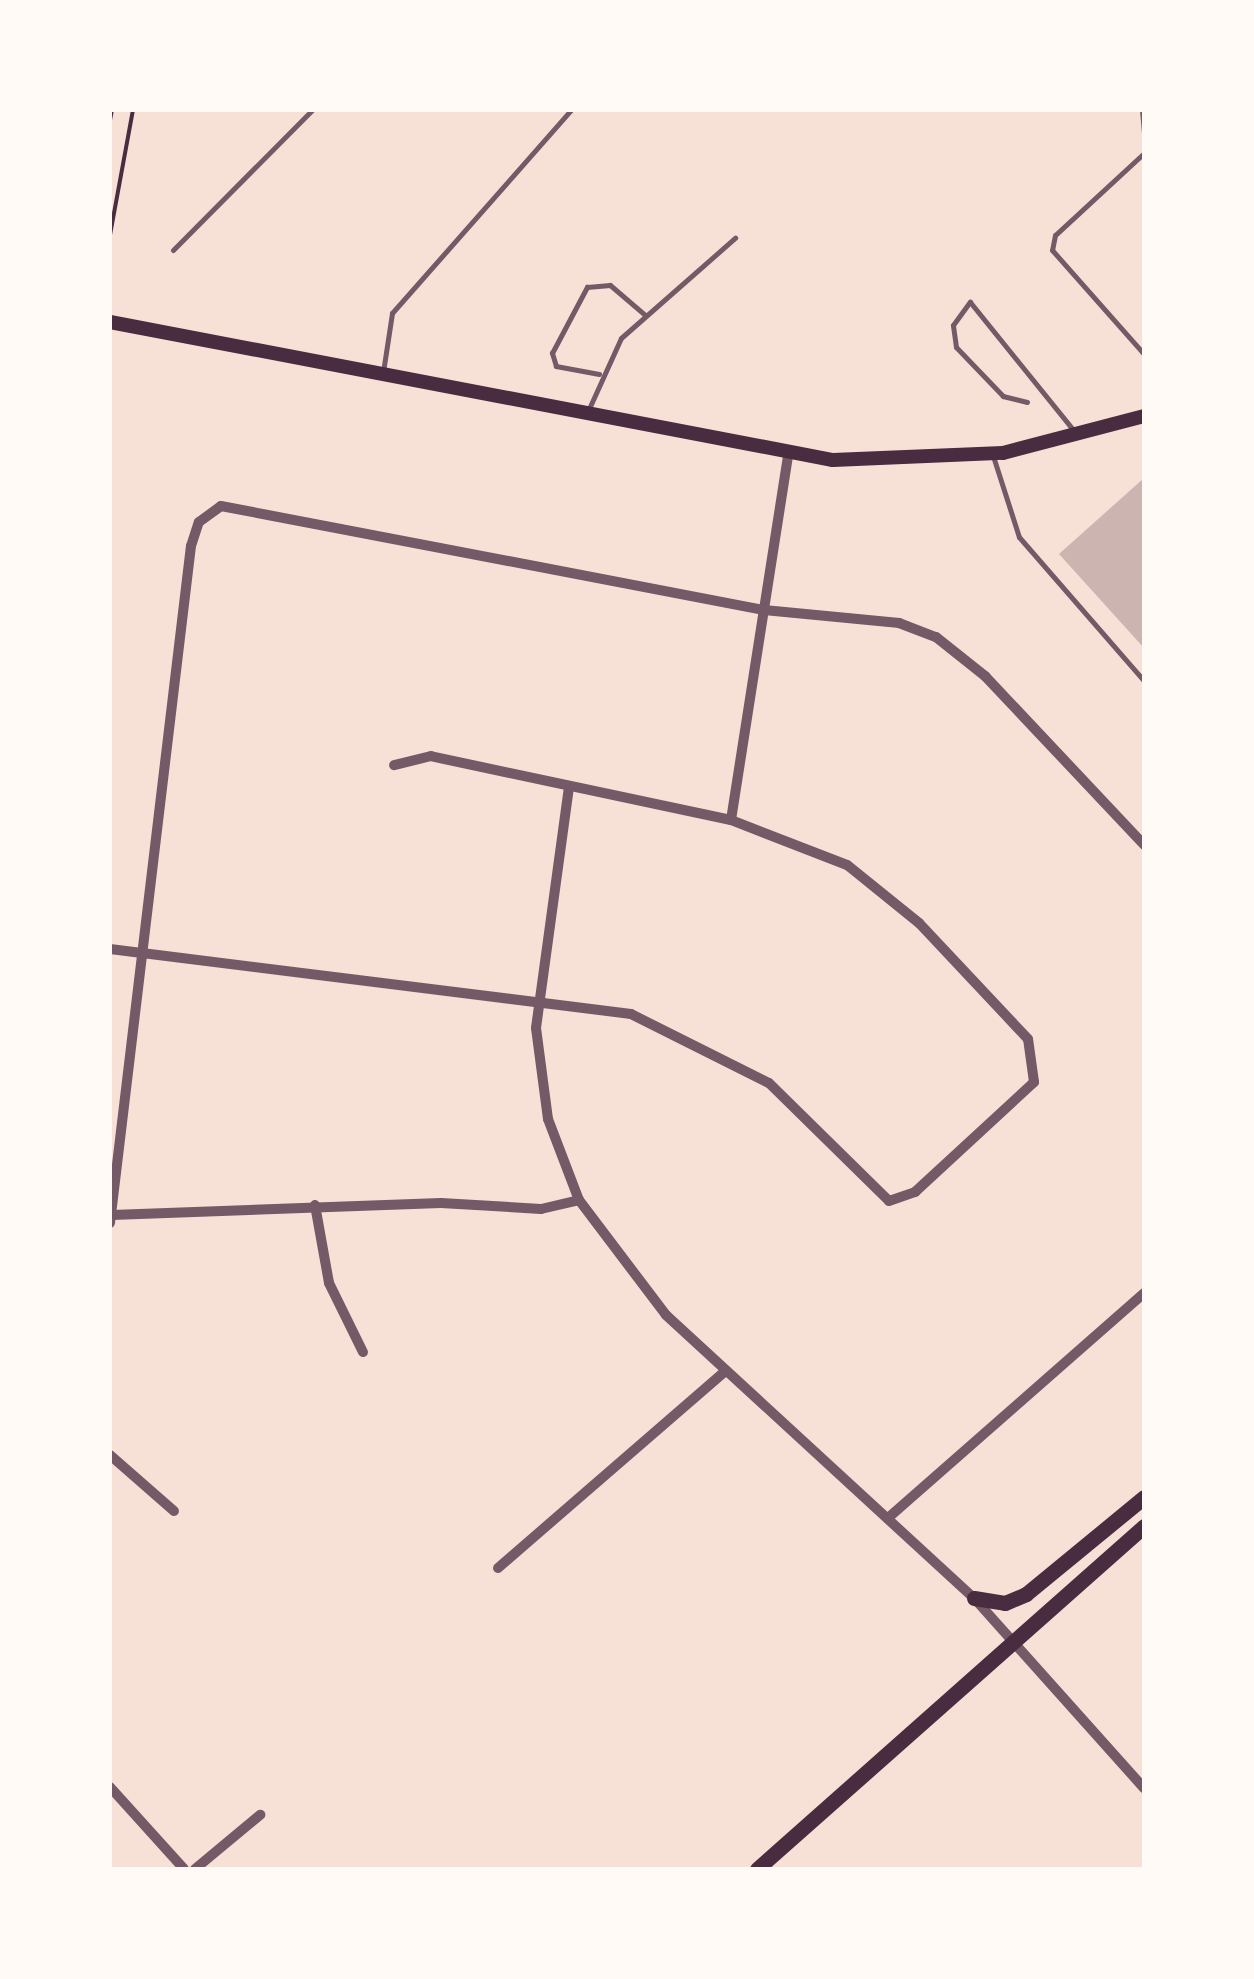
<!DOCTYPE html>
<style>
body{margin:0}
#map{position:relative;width:1254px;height:1979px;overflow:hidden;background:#f7e1d7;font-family:"Playfair Display",serif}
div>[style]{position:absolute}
.building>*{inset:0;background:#ccb4b1}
.path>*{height:4px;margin:-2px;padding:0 2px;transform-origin:2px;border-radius:2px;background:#4a2c40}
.service>*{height:5px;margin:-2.5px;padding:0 2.5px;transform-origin:2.5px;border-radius:2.5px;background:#755966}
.minor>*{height:10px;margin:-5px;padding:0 5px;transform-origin:5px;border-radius:5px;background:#755966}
.secondary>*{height:14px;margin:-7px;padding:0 7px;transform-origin:7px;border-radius:7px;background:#4a2c40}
.primary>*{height:15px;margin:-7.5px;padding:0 7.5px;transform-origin:7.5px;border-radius:7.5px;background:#4a2c40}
span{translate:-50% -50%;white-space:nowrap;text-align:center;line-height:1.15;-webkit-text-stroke:10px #fffaf5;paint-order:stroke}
.frame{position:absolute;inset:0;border:112px solid #fffaf5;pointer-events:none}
</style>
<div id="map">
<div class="building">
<i style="clip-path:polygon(1144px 478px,1144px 648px,1059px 554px)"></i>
</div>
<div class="path">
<i style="left:110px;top:120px;width:10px;rotate:-79deg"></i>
<i style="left:110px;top:235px;width:127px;rotate:-79.6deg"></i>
</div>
<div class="service">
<i style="left:1142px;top:110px;width:24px;rotate:85deg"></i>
<i style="left:1144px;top:153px;width:121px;rotate:137.3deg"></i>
<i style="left:1055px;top:235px;width:15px;rotate:101deg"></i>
<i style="left:1052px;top:250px;width:139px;rotate:48.5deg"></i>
<i style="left:173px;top:250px;width:197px;rotate:-45.2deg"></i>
<i style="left:383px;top:372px;width:60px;rotate:-81.3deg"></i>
<i style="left:392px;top:313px;width:271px;rotate:-48.6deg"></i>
<i style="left:599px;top:374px;width:44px;rotate:-169.5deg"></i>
<i style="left:556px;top:366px;width:14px;rotate:-107deg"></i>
<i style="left:552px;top:353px;width:75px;rotate:-62.1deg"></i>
<i style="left:587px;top:287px;width:23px;rotate:-5deg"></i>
<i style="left:610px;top:285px;width:46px;rotate:40.6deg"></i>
<i style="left:1027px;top:402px;width:25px;rotate:-166deg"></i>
<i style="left:1003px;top:396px;width:68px;rotate:-133.8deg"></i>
<i style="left:956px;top:347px;width:22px;rotate:-98deg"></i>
<i style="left:953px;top:325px;width:29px;rotate:-54deg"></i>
<i style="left:970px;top:302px;width:166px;rotate:51.1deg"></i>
<i style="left:587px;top:413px;width:82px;rotate:-65.6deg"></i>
<i style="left:621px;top:338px;width:152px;rotate:-41.3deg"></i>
<i style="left:993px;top:456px;width:85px;rotate:72.2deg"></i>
<i style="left:1019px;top:537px;width:191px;rotate:49deg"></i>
</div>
<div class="minor">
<i style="left:569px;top:787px;width:243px;rotate:97.8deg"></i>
<i style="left:536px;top:1028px;width:92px;rotate:82.5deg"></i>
<i style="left:548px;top:1119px;width:87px;rotate:69.1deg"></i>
<i style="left:579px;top:1200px;width:144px;rotate:52.9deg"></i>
<i style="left:666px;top:1315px;width:418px;rotate:42.6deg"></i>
<i style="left:974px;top:1598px;width:255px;rotate:48.2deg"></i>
<i style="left:731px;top:820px;width:369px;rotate:-81.1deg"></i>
<i style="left:110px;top:949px;width:525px;rotate:7.11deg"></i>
<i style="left:631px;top:1014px;width:154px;rotate:26.6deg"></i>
<i style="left:769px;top:1083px;width:168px;rotate:44.5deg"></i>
<i style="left:889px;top:1201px;width:28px;rotate:-19deg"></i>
<i style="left:915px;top:1192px;width:162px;rotate:-42.7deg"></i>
<i style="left:1034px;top:1082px;width:43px;rotate:-97.9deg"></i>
<i style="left:1028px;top:1039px;width:159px;rotate:-133.2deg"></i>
<i style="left:919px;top:923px;width:92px;rotate:-141.1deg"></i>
<i style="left:847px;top:865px;width:124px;rotate:-158.8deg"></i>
<i style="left:731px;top:820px;width:307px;rotate:-168deg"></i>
<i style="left:431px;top:756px;width:38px;rotate:166deg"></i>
<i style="left:315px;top:1205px;width:79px;rotate:79.8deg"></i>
<i style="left:329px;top:1283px;width:77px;rotate:63.8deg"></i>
<i style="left:112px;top:1215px;width:329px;rotate:-2.1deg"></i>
<i style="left:441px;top:1203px;width:100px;rotate:3.4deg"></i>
<i style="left:541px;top:1209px;width:39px;rotate:-13deg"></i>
<i style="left:110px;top:1223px;width:682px;rotate:-83.18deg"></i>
<i style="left:191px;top:546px;width:25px;rotate:-72deg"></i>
<i style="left:199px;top:522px;width:27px;rotate:-36deg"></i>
<i style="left:221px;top:506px;width:553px;rotate:10.84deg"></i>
<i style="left:764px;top:610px;width:136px;rotate:5.5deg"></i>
<i style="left:899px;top:623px;width:40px;rotate:21deg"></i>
<i style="left:936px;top:637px;width:63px;rotate:38.5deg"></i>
<i style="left:985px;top:676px;width:232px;rotate:46.7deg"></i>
<i style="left:110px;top:1455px;width:85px;rotate:41.2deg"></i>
<i style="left:888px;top:1518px;width:341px;rotate:-41.3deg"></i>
<i style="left:498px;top:1568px;width:298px;rotate:-40.9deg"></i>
<i style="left:110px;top:1787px;width:110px;rotate:47.9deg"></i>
<i style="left:195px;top:1869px;width:85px;rotate:-39.7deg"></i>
</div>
<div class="secondary">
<i style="left:110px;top:322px;width:736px;rotate:10.81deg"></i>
<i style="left:833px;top:460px;width:170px;rotate:-2.4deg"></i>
<i style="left:1003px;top:453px;width:146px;rotate:-14.7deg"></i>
</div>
<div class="primary">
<i style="left:974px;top:1598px;width:31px;rotate:9deg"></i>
<i style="left:1005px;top:1603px;width:23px;rotate:-23deg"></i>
<i style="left:1026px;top:1594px;width:153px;rotate:-39.4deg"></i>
<i style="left:757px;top:1869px;width:517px;rotate:-41.55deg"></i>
</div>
<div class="frame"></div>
</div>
